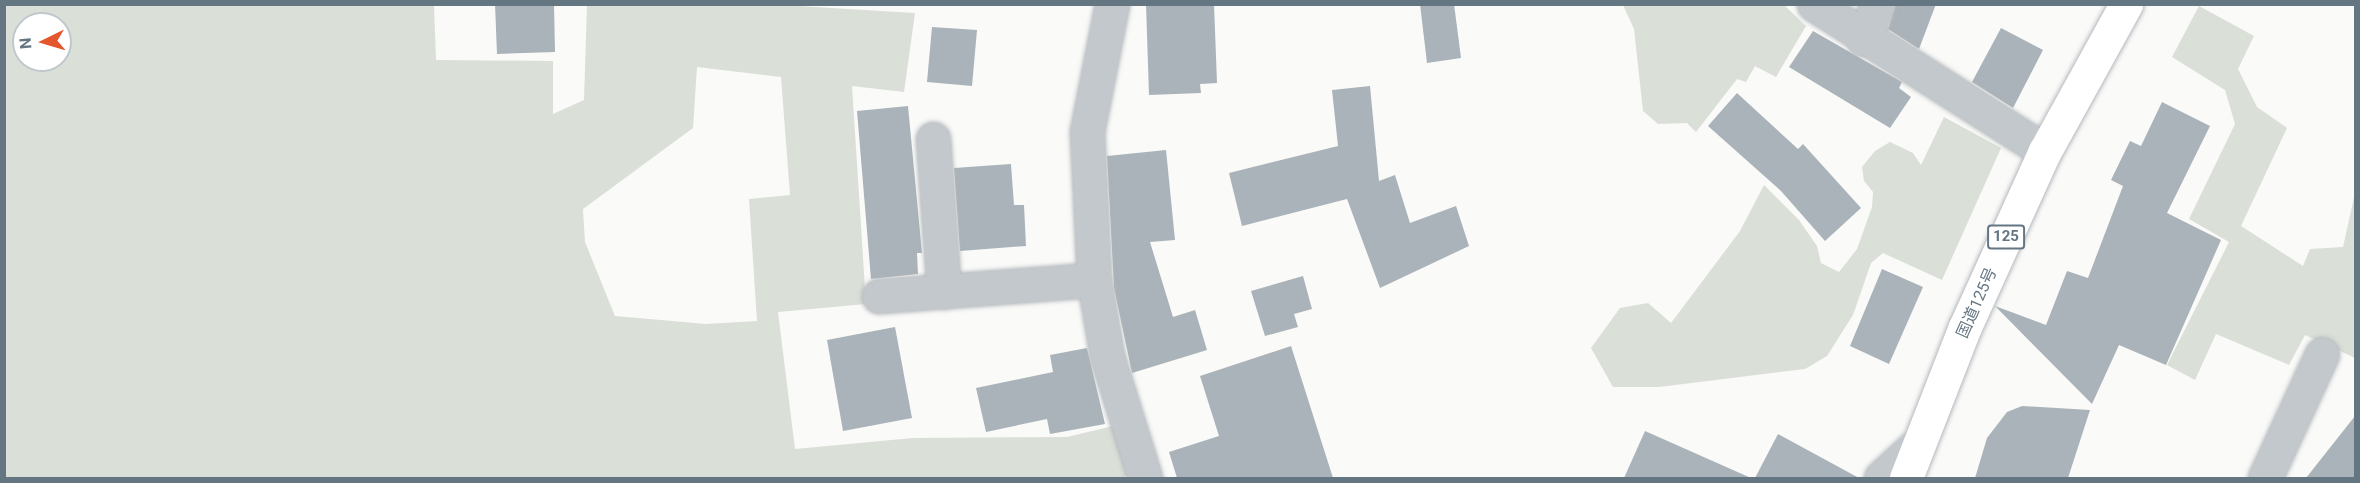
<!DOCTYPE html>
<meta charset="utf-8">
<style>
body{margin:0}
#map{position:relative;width:2360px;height:483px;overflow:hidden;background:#fafaf8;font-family:Roboto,"Noto Sans JP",sans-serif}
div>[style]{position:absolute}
.green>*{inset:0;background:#dadfd7}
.building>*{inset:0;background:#aab3b9}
.roads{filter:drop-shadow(0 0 2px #b4b9bd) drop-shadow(0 0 2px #b4b9bd)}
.minor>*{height:33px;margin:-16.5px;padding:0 16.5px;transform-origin:16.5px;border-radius:16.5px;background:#c3c8cc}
.highway>*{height:33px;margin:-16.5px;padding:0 16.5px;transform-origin:16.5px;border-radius:16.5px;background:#fff}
span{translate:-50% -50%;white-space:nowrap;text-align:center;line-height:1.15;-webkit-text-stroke:6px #fff;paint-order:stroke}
.shield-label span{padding:2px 4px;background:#fff;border:2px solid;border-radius:4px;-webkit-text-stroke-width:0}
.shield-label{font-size:15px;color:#657683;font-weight:700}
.street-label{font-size:16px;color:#657683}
.frame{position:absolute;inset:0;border:6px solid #657683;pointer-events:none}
.north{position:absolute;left:12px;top:12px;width:60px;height:60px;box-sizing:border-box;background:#fff;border:2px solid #c1c8cd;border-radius:50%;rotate:265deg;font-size:16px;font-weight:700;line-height:24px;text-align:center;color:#657683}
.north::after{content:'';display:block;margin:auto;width:21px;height:27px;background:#e4572e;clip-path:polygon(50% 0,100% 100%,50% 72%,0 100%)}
</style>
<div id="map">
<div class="green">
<i style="clip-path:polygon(evenodd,4px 5px,434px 5px,436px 60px,553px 61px,553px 114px,584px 100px,587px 5px,782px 5px,915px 13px,904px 92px,852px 86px,866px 304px,778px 312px,795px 449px,913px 438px,1067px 437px,1113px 426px,1127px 475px,1123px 478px,5px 478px,4px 5px,24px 24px,60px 24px,60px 60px,24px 60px,24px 24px,4px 5px,697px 67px,781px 77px,790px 195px,749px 199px,757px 321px,706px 324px,615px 316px,585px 242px,583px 209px,693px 128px,697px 67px)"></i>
<i style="clip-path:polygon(1623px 5px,1784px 5px,1806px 26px,1776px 77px,1755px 66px,1746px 82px,1737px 79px,1696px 132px,1687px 123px,1658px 124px,1643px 111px,1634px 29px)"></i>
<i style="clip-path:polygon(2199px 6px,2254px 36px,2238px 69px,2257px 107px,2287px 128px,2241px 226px,2303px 266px,2310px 249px,2343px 247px,2355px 193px,2355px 358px,2305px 335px,2289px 365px,2216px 334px,2195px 380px,2167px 365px,2229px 242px,2189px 219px,2235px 124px,2225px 90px,2172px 57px)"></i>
<i style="clip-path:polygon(1944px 117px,2001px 148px,1942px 280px,1883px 253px,1871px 263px,1853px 315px,1827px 356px,1805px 369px,1659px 387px,1613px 387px,1591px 348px,1620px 308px,1648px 303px,1671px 323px,1740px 231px,1764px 185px,1799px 220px,1817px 246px,1821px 263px,1839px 272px,1857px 249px,1872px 207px,1873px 192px,1864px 181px,1862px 167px,1875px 151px,1890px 142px,1913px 153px,1921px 165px)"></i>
</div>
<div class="building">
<i style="clip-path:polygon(495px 4px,554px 4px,555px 52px,497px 54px)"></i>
<i style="clip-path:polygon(1146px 4px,1214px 4px,1217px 83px,1200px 84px,1201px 93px,1149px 95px)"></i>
<i style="clip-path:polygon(1420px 4px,1454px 4px,1461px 58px,1427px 63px)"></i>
<i style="clip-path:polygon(1896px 4px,1936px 4px,1919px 49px,1888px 29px)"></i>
<i style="clip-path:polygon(932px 27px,977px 30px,972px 86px,927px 82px)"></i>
<i style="clip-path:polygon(2001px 28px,2043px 50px,2013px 108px,1972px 82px)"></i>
<i style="clip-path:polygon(1813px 31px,1902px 82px,1899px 88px,1911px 97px,1890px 128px,1789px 67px)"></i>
<i style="clip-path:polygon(1370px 86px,1379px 181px,1395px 175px,1410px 223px,1456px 206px,1469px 246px,1380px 288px,1347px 199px,1242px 226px,1229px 173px,1338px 146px,1332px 90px)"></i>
<i style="clip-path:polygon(1737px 93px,1798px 149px,1803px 144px,1861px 208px,1825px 241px,1781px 191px,1708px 126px)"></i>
<i style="clip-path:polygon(2162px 102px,2210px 126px,2167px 213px,2221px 240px,2166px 365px,2119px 345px,2092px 404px,1995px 306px,2046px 325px,2067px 271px,2088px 278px,2123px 186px,2111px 180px,2130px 141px,2141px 146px)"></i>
<i style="clip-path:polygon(908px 106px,922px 253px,917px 253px,918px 274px,871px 279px,857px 111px)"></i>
<i style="clip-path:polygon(1166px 150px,1175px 240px,1150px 242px,1173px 317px,1195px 310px,1207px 350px,1132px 373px,1114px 288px,1107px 156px)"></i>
<i style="clip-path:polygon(1011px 164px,1014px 205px,1024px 205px,1026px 246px,960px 251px,954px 168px)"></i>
<i style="clip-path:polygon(1882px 269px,1923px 287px,1889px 364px,1850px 346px)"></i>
<i style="clip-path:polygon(1303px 276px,1312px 309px,1294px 314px,1298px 327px,1265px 336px,1251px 291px)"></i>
<i style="clip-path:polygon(895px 327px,912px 418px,843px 431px,827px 340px)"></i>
<i style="clip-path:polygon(1291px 346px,1333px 478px,1177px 478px,1169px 452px,1219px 436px,1200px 376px)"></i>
<i style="clip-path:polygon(1087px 348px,1105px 424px,1050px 434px,1047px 419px,986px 432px,976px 388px,1053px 372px,1050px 355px)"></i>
<i style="clip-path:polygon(2022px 406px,2090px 410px,2068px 478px,1975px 478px,1987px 438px,2007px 412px)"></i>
<i style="clip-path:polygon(2355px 416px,2355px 478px,2306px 478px)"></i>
<i style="clip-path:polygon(1645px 431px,1751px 478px,1624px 478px)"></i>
<i style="clip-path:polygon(1778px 434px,1859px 478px,1755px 478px)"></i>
</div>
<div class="roads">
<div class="minor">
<i style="left:1112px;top:4px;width:130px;rotate:101.1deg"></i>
<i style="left:1087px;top:132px;width:148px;rotate:87.3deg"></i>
<i style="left:1094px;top:280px;width:77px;rotate:80.3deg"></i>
<i style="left:1107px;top:356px;width:128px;rotate:72.7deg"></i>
<i style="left:1814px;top:4px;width:274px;rotate:32.5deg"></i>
<i style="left:1863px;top:39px;width:38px;rotate:-67deg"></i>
<i style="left:933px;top:139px;width:153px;rotate:85.9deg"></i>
<i style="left:879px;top:296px;width:216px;rotate:-4.3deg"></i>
<i style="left:1881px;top:478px;width:46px;rotate:-42.4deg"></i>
<i style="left:2265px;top:478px;width:136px;rotate:-65.3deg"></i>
</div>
<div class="highway">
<i style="left:1906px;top:478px;width:162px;rotate:-68.7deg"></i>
<i style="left:1965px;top:327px;width:193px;rotate:-65.6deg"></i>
<i style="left:2045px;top:151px;width:168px;rotate:-61.1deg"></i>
</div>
</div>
<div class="shield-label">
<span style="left:2006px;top:237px">125</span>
</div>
<div class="street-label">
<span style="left:1977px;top:303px;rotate:-66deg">国道125号</span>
</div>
<div class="frame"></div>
<div class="north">N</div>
</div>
